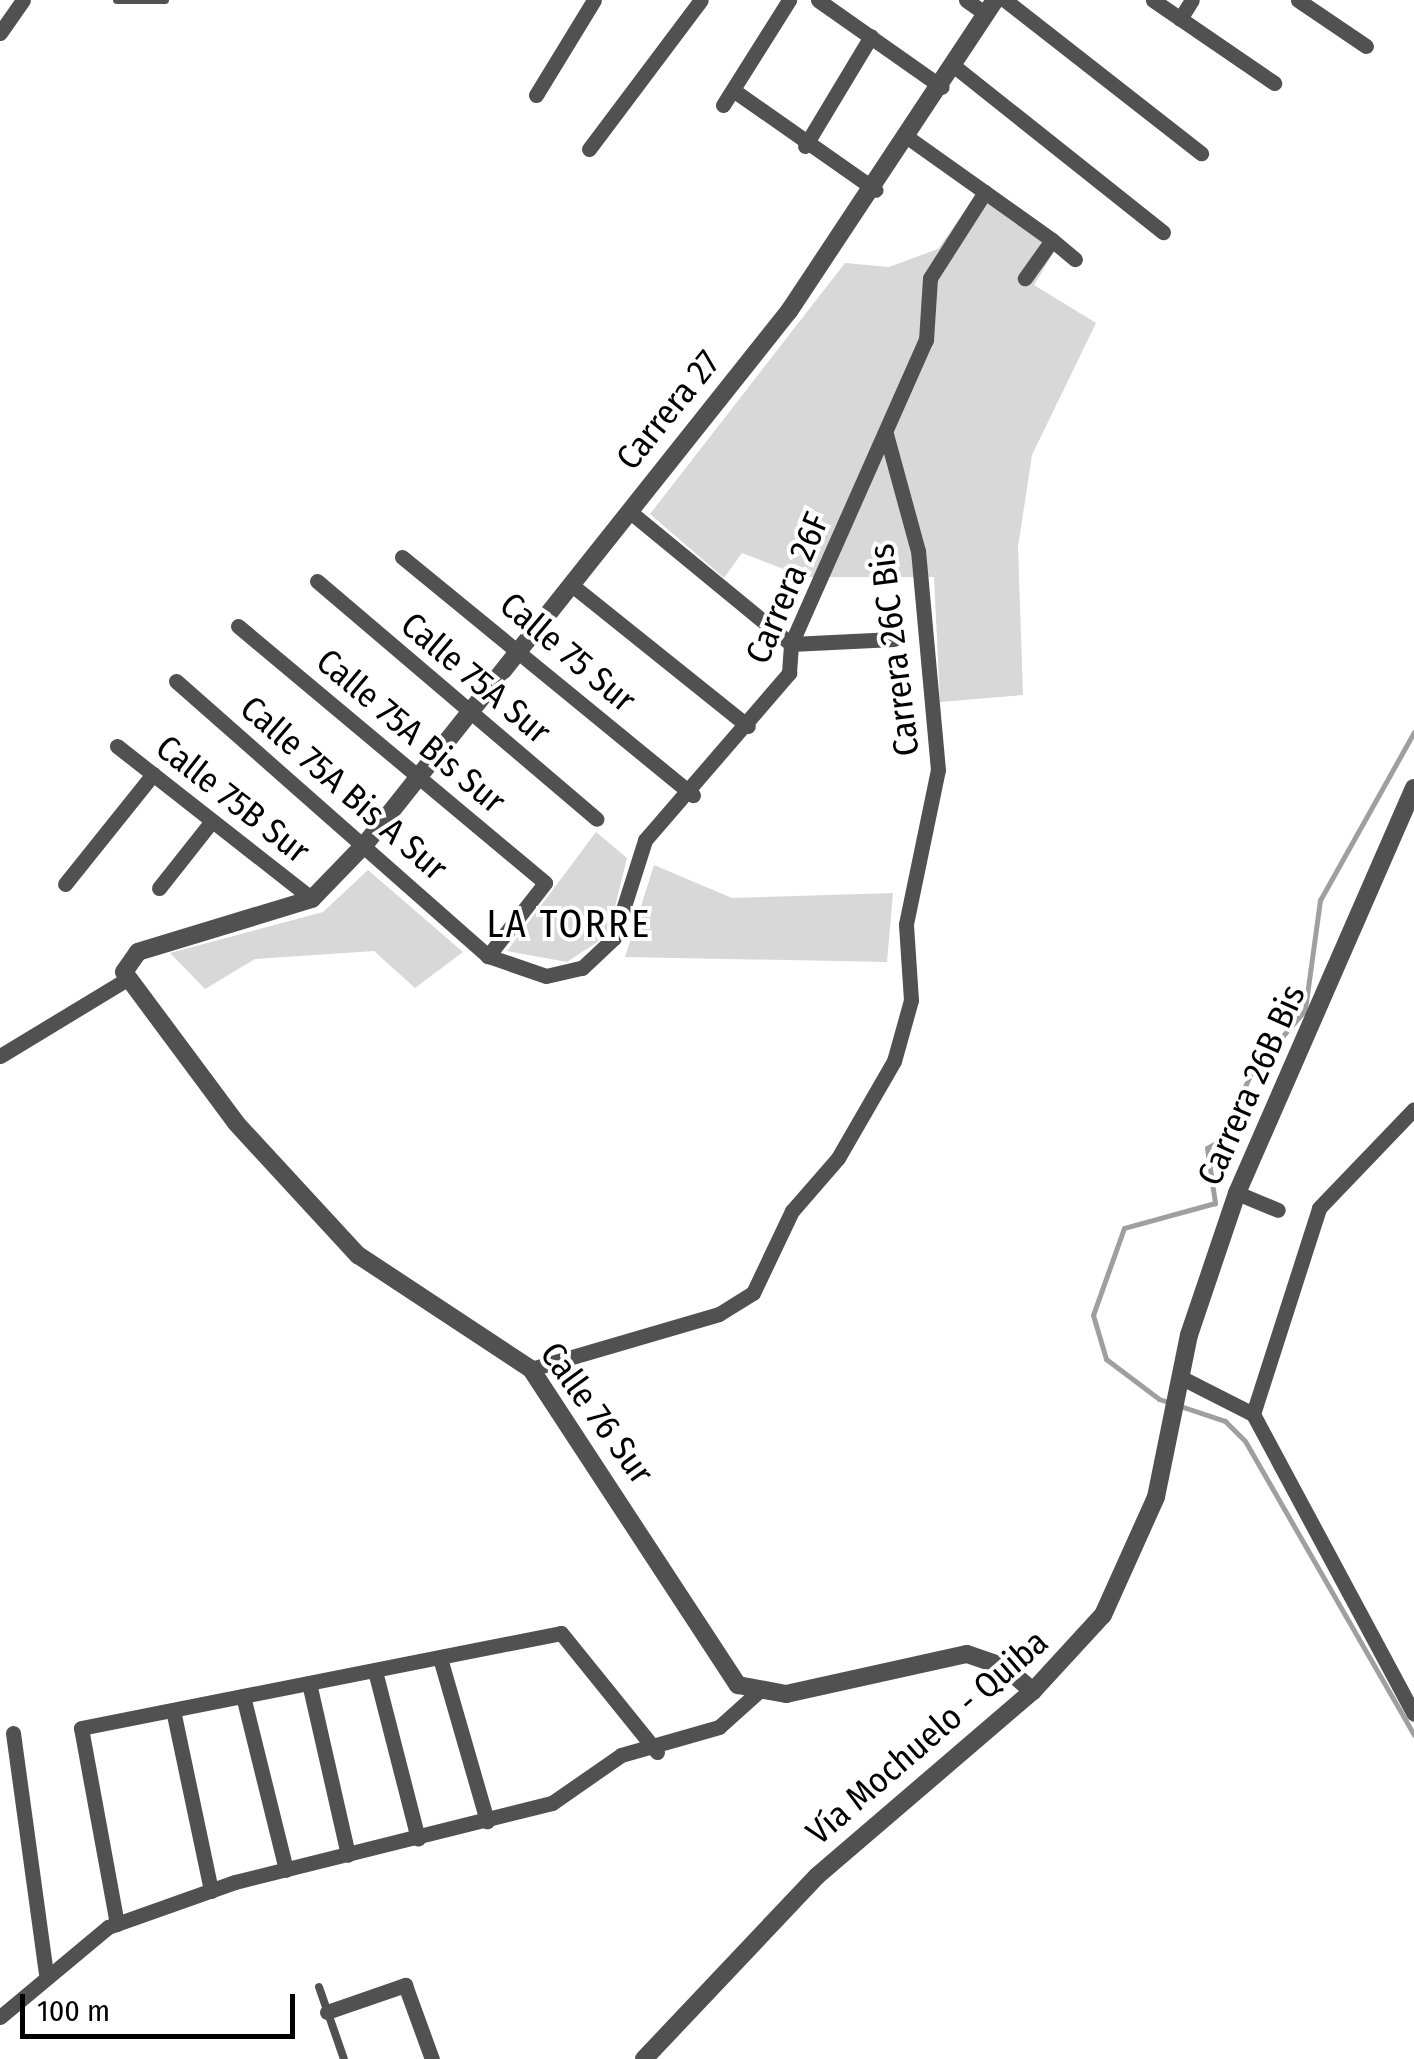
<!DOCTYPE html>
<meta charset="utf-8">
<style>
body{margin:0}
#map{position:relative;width:1414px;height:2059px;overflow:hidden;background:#fff;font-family:"Fira Sans Condensed",sans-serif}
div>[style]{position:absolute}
.green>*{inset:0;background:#d8d8d8}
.stream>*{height:5px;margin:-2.5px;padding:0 2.5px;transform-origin:2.5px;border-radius:2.5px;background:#9f9f9f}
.service>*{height:8px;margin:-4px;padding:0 4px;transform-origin:4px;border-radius:4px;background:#515151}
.minor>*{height:15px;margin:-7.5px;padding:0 7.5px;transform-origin:7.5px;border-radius:7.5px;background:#515151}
.tertiary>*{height:18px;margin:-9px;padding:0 9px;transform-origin:9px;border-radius:9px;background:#515151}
span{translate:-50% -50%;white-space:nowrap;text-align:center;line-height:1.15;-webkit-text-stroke:8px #fff;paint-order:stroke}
.street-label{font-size:35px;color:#000}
.neighbourhood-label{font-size:38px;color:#000;letter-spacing:2.5px}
.scale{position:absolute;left:20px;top:1994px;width:275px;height:45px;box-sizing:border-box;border:5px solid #000;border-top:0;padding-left:12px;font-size:30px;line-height:35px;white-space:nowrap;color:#000;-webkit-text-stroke:8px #fff;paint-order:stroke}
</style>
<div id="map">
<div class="green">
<i style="clip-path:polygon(976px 195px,1057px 247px,1034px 285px,1096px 323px,1032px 455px,1018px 547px,1023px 695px,940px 702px,934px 577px,804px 577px,742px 553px,724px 578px,650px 514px,845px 263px,889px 267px,938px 249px)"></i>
<i style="clip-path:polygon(596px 832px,627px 858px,608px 935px,567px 962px,507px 951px)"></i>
<i style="clip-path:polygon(654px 865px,732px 898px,893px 893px,887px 962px,625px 957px)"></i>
<i style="clip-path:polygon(368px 870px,463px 952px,415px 988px,374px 951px,255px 959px,205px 989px,170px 953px,323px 912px)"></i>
</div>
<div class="stream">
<i style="left:1414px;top:732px;width:193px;rotate:119.2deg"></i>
<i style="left:1320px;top:900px;width:111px;rotate:97.8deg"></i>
<i style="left:1305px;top:1010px;width:83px;rotate:130.6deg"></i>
<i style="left:1251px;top:1073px;width:73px;rotate:114.1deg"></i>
<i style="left:1221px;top:1140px;width:16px;rotate:150deg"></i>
<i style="left:1207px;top:1148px;width:56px;rotate:81.7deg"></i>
<i style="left:1215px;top:1203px;width:94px;rotate:164.6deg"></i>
<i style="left:1124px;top:1228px;width:92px;rotate:109.6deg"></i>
<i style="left:1093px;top:1315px;width:46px;rotate:73.5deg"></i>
<i style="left:1106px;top:1359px;width:66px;rotate:37deg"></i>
<i style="left:1159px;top:1399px;width:70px;rotate:18.4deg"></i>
<i style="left:1225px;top:1421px;width:28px;rotate:45deg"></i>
<i style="left:1245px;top:1441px;width:339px;rotate:60.1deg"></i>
</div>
<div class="service">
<i style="left:117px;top:0;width:48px"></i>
<i style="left:319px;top:1987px;width:76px;rotate:70.9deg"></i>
</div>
<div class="minor">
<i style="left:818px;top:0;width:151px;rotate:35.1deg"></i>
<i style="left:966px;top:0;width:24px;rotate:35deg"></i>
<i style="left:1005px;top:0;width:249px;rotate:38deg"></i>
<i style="left:1153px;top:0;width:147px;rotate:34.4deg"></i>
<i style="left:1298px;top:0;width:82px;rotate:34.1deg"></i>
<i style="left:1180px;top:19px;width:22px;rotate:-58deg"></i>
<i style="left:0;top:33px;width:40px;rotate:-55.1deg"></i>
<i style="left:954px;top:66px;width:267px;rotate:38.5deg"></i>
<i style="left:733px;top:90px;width:174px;rotate:35deg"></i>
<i style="left:536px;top:95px;width:111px;rotate:-58.6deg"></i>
<i style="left:723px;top:105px;width:124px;rotate:-57.8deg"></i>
<i style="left:910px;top:139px;width:174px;rotate:35.4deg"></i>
<i style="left:1052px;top:240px;width:47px;rotate:125.4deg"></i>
<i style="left:805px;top:146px;width:128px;rotate:-59deg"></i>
<i style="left:589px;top:149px;width:186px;rotate:-53.1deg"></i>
<i style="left:1052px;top:240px;width:30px;rotate:40deg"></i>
<i style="left:629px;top:511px;width:210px;rotate:39.4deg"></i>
<i style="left:402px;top:557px;width:376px;rotate:39.3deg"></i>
<i style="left:317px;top:581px;width:367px;rotate:40.4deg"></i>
<i style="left:573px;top:586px;width:224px;rotate:38.7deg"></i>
<i style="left:238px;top:626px;width:400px;rotate:39.9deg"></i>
<i style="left:545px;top:883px;width:93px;rotate:128deg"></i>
<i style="left:791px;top:644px;width:103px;rotate:-2.8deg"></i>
<i style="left:176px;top:681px;width:416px;rotate:41.4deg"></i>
<i style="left:488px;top:956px;width:61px;rotate:19deg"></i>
<i style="left:546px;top:976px;width:37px;rotate:-13deg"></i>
<i style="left:582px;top:968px;width:44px;rotate:-43.2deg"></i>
<i style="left:614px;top:938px;width:103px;rotate:-72.4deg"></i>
<i style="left:645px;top:840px;width:221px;rotate:-49.2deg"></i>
<i style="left:789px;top:673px;width:29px;rotate:-86deg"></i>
<i style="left:791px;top:644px;width:333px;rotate:-66.1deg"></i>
<i style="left:926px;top:340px;width:62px;rotate:-86.3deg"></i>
<i style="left:930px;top:278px;width:102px;rotate:-57.4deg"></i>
<i style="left:117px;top:746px;width:248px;rotate:38.1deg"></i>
<i style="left:65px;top:884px;width:141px;rotate:-51.3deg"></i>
<i style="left:159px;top:888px;width:85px;rotate:-51.7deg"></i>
<i style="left:0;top:1056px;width:145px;rotate:-31.2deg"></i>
<i style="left:1237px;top:1193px;width:44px;rotate:22.5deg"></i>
<i style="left:531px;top:1369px;width:196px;rotate:-16.3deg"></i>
<i style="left:719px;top:1314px;width:40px;rotate:-32deg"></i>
<i style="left:753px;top:1293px;width:91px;rotate:-64.6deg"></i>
<i style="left:792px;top:1211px;width:70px;rotate:-49deg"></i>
<i style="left:838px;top:1158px;width:112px;rotate:-60deg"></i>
<i style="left:894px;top:1061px;width:63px;rotate:-74.4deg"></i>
<i style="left:911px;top:1000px;width:76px;rotate:-93.8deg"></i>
<i style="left:906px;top:924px;width:157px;rotate:-78.3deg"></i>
<i style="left:938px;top:770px;width:220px;rotate:-95.2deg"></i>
<i style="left:918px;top:551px;width:121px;rotate:-105.3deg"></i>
<i style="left:1182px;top:1378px;width:80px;rotate:26.9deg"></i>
<i style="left:1253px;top:1414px;width:340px;rotate:61.8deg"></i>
<i style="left:1253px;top:1414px;width:216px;rotate:-72.2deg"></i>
<i style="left:1319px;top:1208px;width:137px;rotate:-46.2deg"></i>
<i style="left:440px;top:1658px;width:170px;rotate:73.9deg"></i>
<i style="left:375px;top:1671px;width:173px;rotate:75.6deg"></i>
<i style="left:309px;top:1683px;width:176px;rotate:77.2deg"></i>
<i style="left:243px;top:1696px;width:179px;rotate:76.1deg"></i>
<i style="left:173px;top:1710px;width:185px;rotate:78.1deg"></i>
<i style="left:13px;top:1733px;width:242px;rotate:82.2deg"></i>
<i style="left:117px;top:1924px;width:199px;rotate:-100.4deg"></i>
<i style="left:81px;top:1728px;width:489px;rotate:-11.2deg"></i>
<i style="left:561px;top:1633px;width:153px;rotate:51.1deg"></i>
<i style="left:327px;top:2012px;width:83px;rotate:-19.1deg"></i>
<i style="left:405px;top:1985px;width:79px;rotate:70deg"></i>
<i style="left:0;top:2017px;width:141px;rotate:-39.8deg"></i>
<i style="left:108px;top:1927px;width:135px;rotate:-19.5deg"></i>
<i style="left:235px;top:1882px;width:327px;rotate:-14deg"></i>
<i style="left:552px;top:1803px;width:84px;rotate:-34.8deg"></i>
<i style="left:621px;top:1755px;width:102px;rotate:-15.9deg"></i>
<i style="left:719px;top:1727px;width:52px;rotate:-41.9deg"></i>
</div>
<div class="tertiary">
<i style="left:995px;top:0;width:373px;rotate:123.5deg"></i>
<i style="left:789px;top:311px;width:680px;rotate:128.49deg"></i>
<i style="left:366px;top:843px;width:78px;rotate:134deg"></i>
<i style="left:312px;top:899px;width:182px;rotate:163.1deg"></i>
<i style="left:138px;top:952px;width:24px;rotate:125deg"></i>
<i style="left:124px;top:972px;width:188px;rotate:53.4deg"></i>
<i style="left:236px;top:1123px;width:180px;rotate:47.3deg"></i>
<i style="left:358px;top:1255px;width:207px;rotate:33.4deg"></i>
<i style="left:531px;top:1369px;width:378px;rotate:56.8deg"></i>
<i style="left:738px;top:1685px;width:49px;rotate:10.6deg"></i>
<i style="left:786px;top:1694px;width:185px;rotate:-12.5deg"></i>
<i style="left:967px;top:1654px;width:40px;rotate:18.9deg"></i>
<i style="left:1005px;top:1667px;width:37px;rotate:41deg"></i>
<i style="left:644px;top:2059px;width:252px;rotate:-46.6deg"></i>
<i style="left:817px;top:1876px;width:284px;rotate:-40.6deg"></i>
<i style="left:1033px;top:1691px;width:103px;rotate:-47.4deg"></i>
<i style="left:1103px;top:1615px;width:129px;rotate:-65.8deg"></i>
<i style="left:1156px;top:1497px;width:165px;rotate:-78.5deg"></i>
<i style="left:1189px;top:1335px;width:150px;rotate:-71.3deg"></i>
<i style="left:1237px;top:1193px;width:442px;rotate:-66.4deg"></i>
</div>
<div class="street-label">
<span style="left:668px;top:410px;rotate:-51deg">Carrera 27</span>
<span style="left:787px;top:588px;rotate:-67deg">Carrera 26F</span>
<span style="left:894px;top:650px;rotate:-97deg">Carrera 26C Bis</span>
<span style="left:568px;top:652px;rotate:40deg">Calle 75 Sur</span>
<span style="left:476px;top:678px;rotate:40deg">Calle 75A Sur</span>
<span style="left:411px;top:731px;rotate:40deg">Calle 75A Bis Sur</span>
<span style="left:344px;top:788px;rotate:41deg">Calle 75A Bis A Sur</span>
<span style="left:233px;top:799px;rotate:38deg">Calle 75B Sur</span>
<span style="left:1251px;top:1085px;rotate:-66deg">Carrera 26B Bis</span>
<span style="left:597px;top:1413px;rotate:54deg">Calle 76 Sur</span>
<span style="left:927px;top:1737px;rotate:-41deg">Vía Mochuelo - Quiba</span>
</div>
<div class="neighbourhood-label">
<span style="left:569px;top:925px">LA TORRE</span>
</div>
<div class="scale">100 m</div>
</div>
